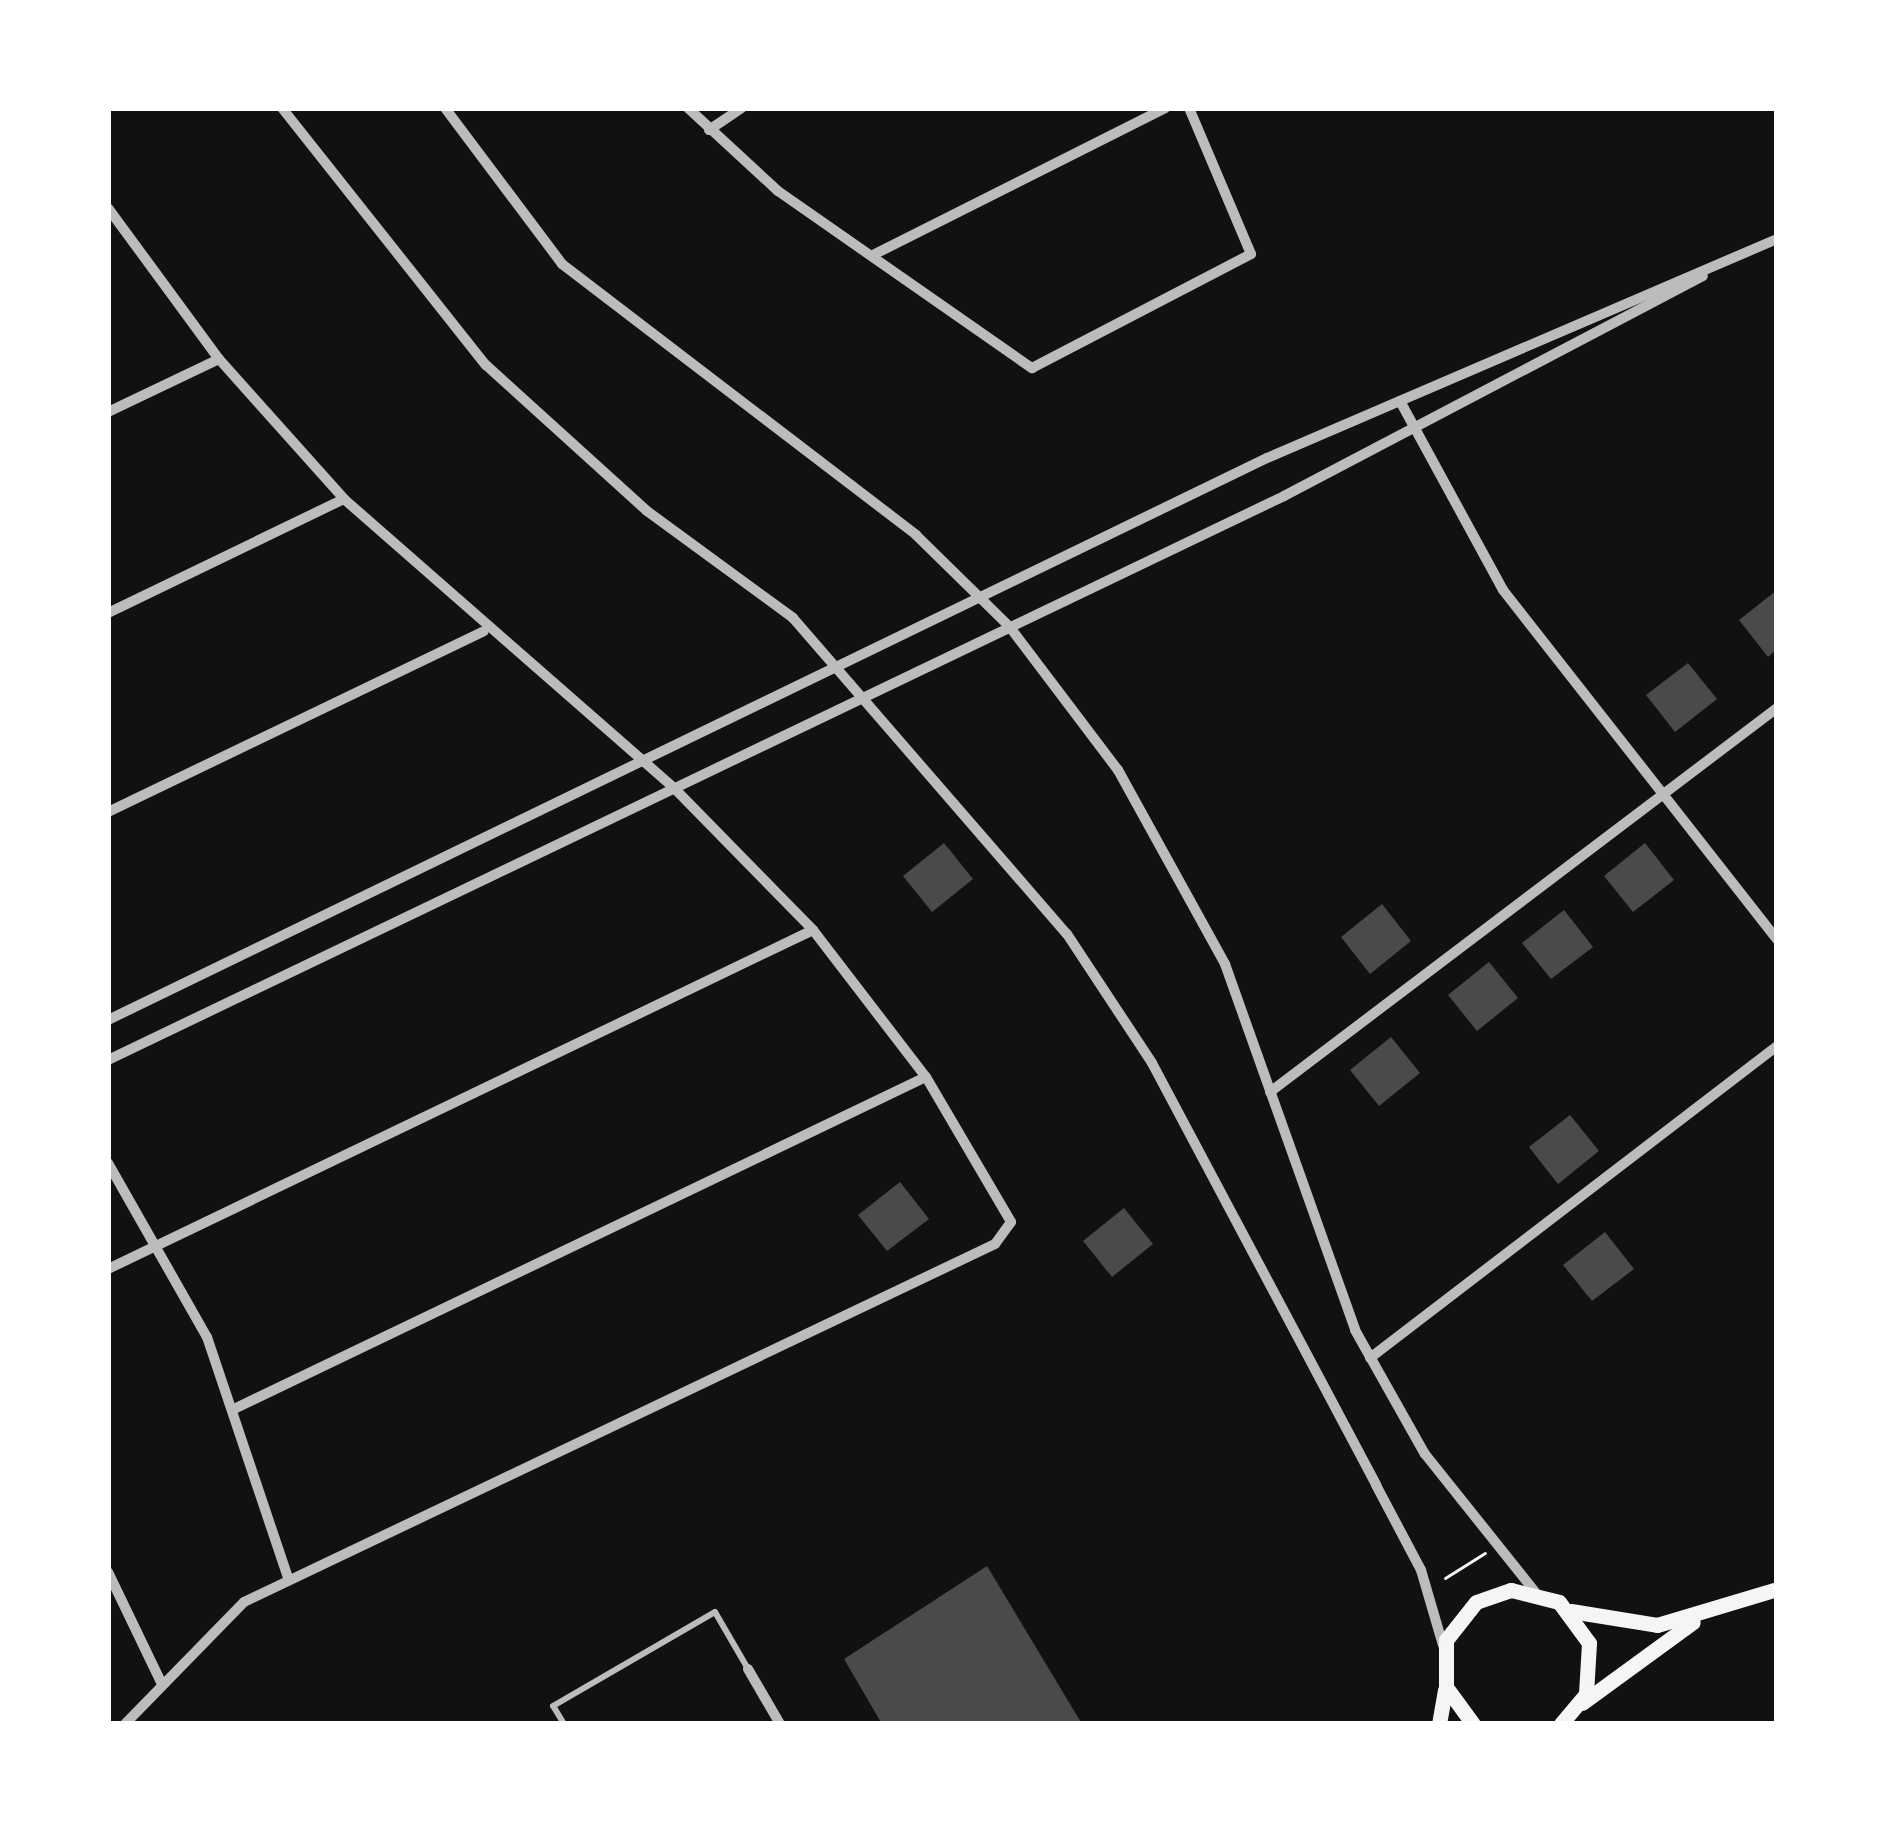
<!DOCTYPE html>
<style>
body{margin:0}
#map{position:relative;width:1885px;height:1832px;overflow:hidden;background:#111;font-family:Commissioner,sans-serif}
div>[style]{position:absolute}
.building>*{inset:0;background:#4a4a4a}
.path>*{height:3px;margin:-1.5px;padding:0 1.5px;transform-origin:1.5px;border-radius:1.5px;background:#f5f5f5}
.service>*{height:6px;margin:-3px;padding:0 3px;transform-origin:3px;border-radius:3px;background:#bcbcbc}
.minor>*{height:10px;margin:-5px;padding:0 5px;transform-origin:5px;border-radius:5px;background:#bcbcbc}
.secondary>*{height:15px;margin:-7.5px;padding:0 7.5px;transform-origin:7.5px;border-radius:7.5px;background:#f5f5f5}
span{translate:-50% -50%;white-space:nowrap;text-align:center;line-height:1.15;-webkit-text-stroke:9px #fff;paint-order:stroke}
.frame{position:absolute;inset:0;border:111px solid #fff;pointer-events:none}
</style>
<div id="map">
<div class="building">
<i style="clip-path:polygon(1777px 590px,1777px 649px,1768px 657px,1739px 620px)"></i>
<i style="clip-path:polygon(1688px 663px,1717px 699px,1675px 732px,1646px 695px)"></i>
<i style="clip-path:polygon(944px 843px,973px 879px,932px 912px,903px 876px)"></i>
<i style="clip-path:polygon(1645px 843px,1674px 880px,1633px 912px,1604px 876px)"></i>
<i style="clip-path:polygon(1382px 904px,1411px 941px,1370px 974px,1341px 937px)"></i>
<i style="clip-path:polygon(1564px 910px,1593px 947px,1551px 979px,1522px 943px)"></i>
<i style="clip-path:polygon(1489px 962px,1518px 998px,1477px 1031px,1448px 995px)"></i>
<i style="clip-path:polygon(1391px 1037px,1420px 1073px,1379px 1106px,1350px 1070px)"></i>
<i style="clip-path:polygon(1570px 1115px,1599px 1151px,1558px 1184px,1529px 1147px)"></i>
<i style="clip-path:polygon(900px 1182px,929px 1219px,887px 1251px,858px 1215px)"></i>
<i style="clip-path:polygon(1124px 1208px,1153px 1244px,1112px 1277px,1083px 1241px)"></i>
<i style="clip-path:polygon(1605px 1232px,1634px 1269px,1592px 1301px,1563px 1265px)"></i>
<i style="clip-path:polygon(987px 1566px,1082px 1724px,882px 1724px,844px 1659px)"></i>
</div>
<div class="path">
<i style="left:1445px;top:1578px;width:47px;rotate:-32deg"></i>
</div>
<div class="service">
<i style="left:564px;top:1724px;width:21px;rotate:-121deg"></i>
<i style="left:553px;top:1706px;width:187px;rotate:-30.1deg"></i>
<i style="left:715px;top:1612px;width:66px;rotate:59.9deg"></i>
</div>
<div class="minor">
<i style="left:282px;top:108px;width:328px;rotate:51.6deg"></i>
<i style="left:486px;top:365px;width:217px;rotate:42.2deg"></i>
<i style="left:647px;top:511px;width:181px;rotate:36.2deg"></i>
<i style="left:793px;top:618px;width:418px;rotate:49.1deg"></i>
<i style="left:1067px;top:934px;width:154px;rotate:56.6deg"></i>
<i style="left:1152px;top:1063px;width:478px;rotate:62deg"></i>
<i style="left:1376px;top:1485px;width:96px;rotate:62.1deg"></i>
<i style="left:1421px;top:1570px;width:78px;rotate:73.7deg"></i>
<i style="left:445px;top:108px;width:195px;rotate:53.1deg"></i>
<i style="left:562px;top:264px;width:446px;rotate:37.4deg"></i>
<i style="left:916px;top:535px;width:130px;rotate:44.4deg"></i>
<i style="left:1009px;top:626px;width:181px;rotate:52.9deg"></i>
<i style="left:1118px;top:770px;width:222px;rotate:61.1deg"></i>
<i style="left:1225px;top:964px;width:388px;rotate:70.4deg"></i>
<i style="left:1355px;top:1330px;width:142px;rotate:60.6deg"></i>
<i style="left:1425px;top:1454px;width:176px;rotate:51.4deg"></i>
<i style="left:688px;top:108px;width:122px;rotate:42.7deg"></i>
<i style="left:778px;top:191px;width:310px;rotate:34.9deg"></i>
<i style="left:1032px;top:368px;width:247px;rotate:-27.5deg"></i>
<i style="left:1251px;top:254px;width:159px;rotate:-113deg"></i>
<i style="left:709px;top:130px;width:40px;rotate:-34deg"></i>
<i style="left:108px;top:208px;width:187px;rotate:53.7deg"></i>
<i style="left:219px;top:359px;width:188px;rotate:48.2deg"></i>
<i style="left:344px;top:499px;width:441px;rotate:41.2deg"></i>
<i style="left:676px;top:790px;width:196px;rotate:45.6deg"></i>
<i style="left:813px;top:930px;width:185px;rotate:52.5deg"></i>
<i style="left:926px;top:1077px;width:168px;rotate:59.6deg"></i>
<i style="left:1011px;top:1222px;width:27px;rotate:126deg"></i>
<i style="left:995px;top:1244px;width:832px;rotate:154.51deg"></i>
<i style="left:244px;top:1602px;width:170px;rotate:134.3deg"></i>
<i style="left:875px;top:254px;width:325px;rotate:-26.7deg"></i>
<i style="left:1400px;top:401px;width:215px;rotate:61.4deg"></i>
<i style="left:1503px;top:590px;width:444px;rotate:51.9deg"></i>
<i style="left:108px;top:412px;width:123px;rotate:-25.5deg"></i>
<i style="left:108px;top:613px;width:262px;rotate:-25.8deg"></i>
<i style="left:108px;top:812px;width:417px;rotate:-25.7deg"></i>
<i style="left:108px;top:1020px;width:1288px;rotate:-25.87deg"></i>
<i style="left:1267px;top:458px;width:555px;rotate:-23.24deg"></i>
<i style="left:108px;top:1060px;width:1304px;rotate:-25.62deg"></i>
<i style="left:1284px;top:496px;width:473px;rotate:-27.7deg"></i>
<i style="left:1270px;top:1092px;width:636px;rotate:-37.14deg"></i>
<i style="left:108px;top:1163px;width:200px;rotate:60.4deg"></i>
<i style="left:207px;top:1337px;width:256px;rotate:71.4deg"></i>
<i style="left:108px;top:1269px;width:782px;rotate:-25.68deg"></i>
<i style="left:1370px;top:1358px;width:513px;rotate:-37.47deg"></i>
<i style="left:236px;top:1408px;width:765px;rotate:-25.63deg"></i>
<i style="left:108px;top:1572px;width:124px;rotate:64.3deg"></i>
<i style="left:748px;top:1669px;width:64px;rotate:59.8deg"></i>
</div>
<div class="secondary">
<i style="left:1571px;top:1611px;width:87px;rotate:9.2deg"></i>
<i style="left:1657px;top:1625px;width:125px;rotate:-16.7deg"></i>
<i style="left:1582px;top:1703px;width:137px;rotate:-36.1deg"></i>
<i style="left:1439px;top:1724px;width:35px;rotate:-80deg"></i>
<i style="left:1473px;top:1724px;width:46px;rotate:-126.1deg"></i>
<i style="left:1446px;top:1687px;width:47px;rotate:-90deg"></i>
<i style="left:1446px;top:1640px;width:48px;rotate:-51.7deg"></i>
<i style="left:1476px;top:1602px;width:37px;rotate:-19deg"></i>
<i style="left:1511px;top:1590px;width:49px;rotate:14deg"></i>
<i style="left:1559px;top:1602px;width:51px;rotate:53.8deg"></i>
<i style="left:1589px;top:1643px;width:51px;rotate:93.4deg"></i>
<i style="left:1586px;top:1694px;width:39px;rotate:130deg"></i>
</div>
<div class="frame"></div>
</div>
